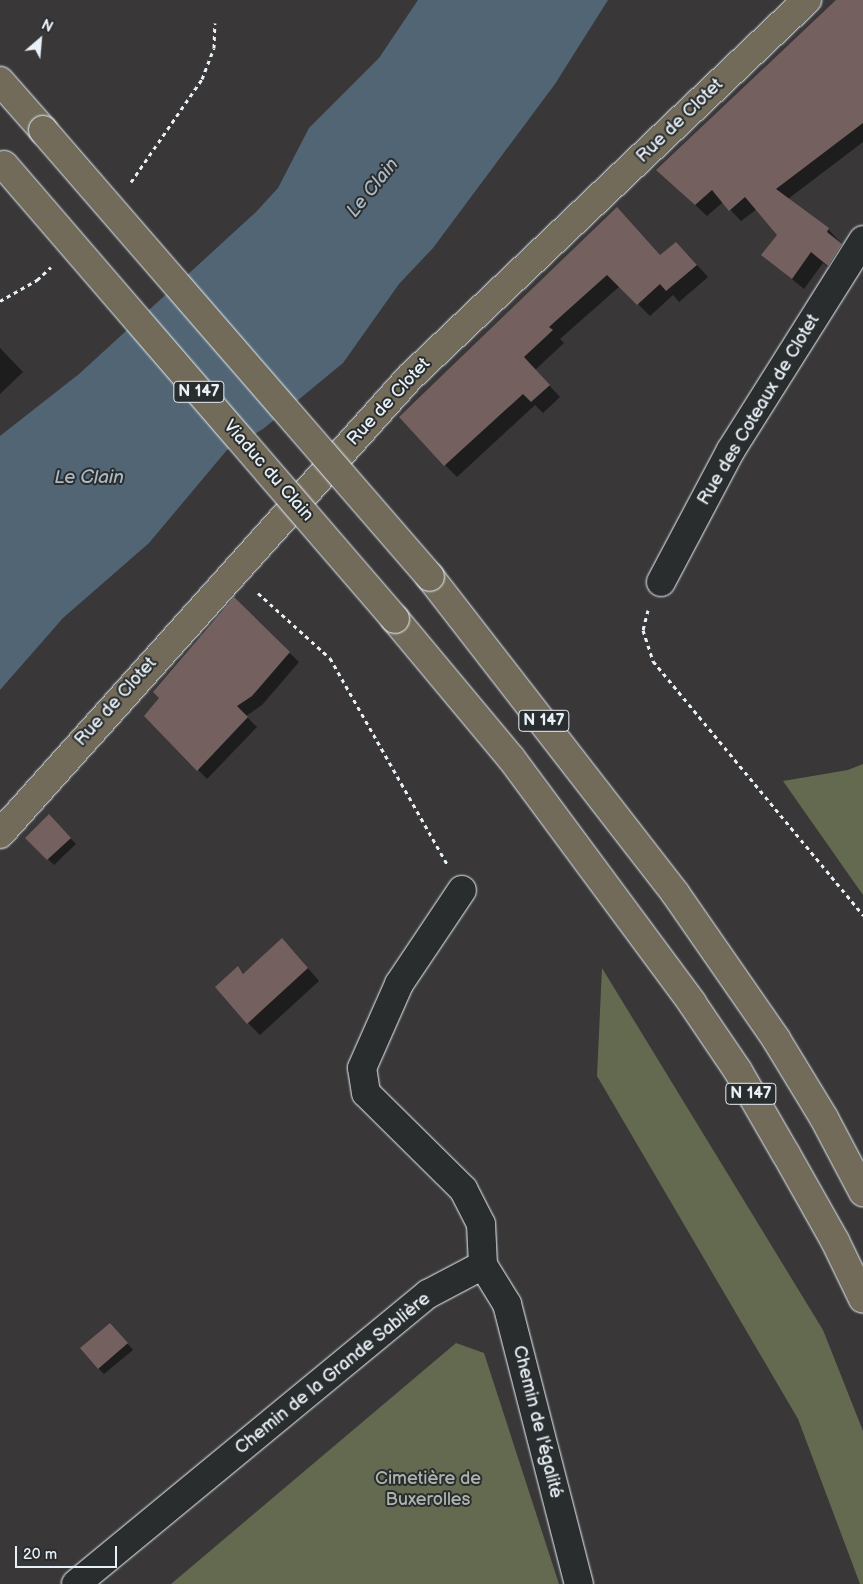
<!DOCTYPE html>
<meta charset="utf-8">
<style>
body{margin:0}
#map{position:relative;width:863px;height:1584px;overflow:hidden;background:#393738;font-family:"Balsamiq Sans",sans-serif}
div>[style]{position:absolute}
.green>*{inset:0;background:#636a50}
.water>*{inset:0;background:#526575}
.shadow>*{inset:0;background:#0007}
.building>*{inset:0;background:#74615f}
.path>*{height:3px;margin-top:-1.5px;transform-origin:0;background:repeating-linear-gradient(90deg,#e8f1f8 0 4px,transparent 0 8px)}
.roads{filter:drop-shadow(0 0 1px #e8f1f8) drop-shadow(0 0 1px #e8f1f8)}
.minor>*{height:28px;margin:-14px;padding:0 14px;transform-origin:14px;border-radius:14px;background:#2a2d2e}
.major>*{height:28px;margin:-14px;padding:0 14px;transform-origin:14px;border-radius:14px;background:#726b5a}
.highway>*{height:28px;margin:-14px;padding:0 14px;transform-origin:14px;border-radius:14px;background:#726b5a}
.bridges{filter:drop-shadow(0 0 1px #e8f1f8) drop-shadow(0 0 1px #e8f1f8)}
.highway-bridge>*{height:28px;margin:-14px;padding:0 14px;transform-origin:14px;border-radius:14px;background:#726b5a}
span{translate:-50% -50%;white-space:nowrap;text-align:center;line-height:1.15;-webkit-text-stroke:4px #2a2d2e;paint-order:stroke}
.shield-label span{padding:1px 4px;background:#2a2d2e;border:1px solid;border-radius:4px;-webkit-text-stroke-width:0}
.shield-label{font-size:16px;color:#e8f1f8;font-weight:700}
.street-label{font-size:18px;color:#e8f1f8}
.park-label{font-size:18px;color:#acb4ac}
.water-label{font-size:19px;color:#acb9c4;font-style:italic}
.north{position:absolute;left:15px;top:15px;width:50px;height:50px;-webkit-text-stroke:4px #2a2d2e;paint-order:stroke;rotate:27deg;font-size:14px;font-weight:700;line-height:20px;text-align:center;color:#e8f1f8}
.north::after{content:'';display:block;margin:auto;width:18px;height:22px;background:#e8f1f8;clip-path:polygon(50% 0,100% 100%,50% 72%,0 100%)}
.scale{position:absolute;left:15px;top:1546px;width:102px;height:22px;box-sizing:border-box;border:2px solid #e8f1f8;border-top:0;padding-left:6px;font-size:15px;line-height:18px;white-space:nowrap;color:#e8f1f8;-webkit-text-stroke:4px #2a2d2e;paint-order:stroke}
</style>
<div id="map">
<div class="green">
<i style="clip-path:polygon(863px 764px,863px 895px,783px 781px,848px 770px)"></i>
<i style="clip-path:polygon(602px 968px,823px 1330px,863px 1431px,863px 1584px,860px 1584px,798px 1419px,597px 1076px)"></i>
<i style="clip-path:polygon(456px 1343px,484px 1353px,559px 1584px,171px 1584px)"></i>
</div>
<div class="water">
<i style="clip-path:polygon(418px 0,608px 0,555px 84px,433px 248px,399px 284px,343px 363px,263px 429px,227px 450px,149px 543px,63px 618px,0 690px,0 436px,79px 374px,256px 212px,278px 188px,309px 128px,379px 58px)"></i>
</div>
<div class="shadow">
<i style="clip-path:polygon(839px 0,863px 0,863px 142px,788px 199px,828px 229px,853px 256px,840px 276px,823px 263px,804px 289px,763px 255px,778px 235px,757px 209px,741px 221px,723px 202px,707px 216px,658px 170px)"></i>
<i style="clip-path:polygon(617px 209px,660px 256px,688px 255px,708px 277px,679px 302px,673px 295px,650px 316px,620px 286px,560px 339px,564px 343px,535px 370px,560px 397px,543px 413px,535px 405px,457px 477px,445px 465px)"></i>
<i style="clip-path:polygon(0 348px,23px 372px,0 394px)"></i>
<i style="clip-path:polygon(234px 599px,299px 662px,262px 705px,246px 716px,257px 727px,207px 779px,146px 716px)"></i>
<i style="clip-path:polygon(49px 816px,76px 844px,54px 865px,27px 838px)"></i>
<i style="clip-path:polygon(294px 952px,319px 981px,260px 1035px,248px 1023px,238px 968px,244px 974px)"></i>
<i style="clip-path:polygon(116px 1330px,133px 1350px,104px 1374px,98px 1368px)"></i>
</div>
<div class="building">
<i style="clip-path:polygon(836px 0,863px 0,863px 123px,776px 189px,829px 228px,827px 232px,842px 244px,828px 266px,811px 252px,792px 279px,761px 255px,777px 235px,745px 197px,729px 211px,712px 190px,695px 205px,656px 170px)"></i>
<i style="clip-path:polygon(617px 207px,660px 255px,676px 242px,697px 265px,666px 291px,660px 284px,637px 305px,607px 275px,549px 327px,553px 330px,524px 357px,550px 385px,531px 402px,523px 394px,444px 466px,399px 417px)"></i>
<i style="clip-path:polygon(234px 597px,290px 652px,252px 696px,237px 706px,248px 717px,197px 771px,144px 716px,159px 698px,153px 692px)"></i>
<i style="clip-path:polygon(49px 814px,71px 838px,47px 860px,25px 838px)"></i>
<i style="clip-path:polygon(282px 938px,308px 968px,247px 1024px,215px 987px,238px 966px,243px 974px)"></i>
<i style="clip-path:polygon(110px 1323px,128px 1343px,98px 1369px,80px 1348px)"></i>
</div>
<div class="path">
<i style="left:131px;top:182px;width:125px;rotate:-55.4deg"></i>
<i style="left:202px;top:79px;width:33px;rotate:-69deg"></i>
<i style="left:214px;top:48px;width:25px;rotate:-88deg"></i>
<i style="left:0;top:301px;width:43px;rotate:-29.6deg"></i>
<i style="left:37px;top:280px;width:19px;rotate:-43deg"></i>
<i style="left:258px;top:593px;width:97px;rotate:42.1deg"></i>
<i style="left:330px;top:658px;width:237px;rotate:60.4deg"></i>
<i style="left:648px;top:610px;width:21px;rotate:104deg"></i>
<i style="left:643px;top:630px;width:33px;rotate:72deg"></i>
<i style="left:653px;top:661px;width:330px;rotate:50.4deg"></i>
</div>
<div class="roads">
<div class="minor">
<i style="left:661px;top:582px;width:149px;rotate:-62.1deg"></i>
<i style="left:731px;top:450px;width:248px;rotate:-57.8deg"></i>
<i style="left:483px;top:1265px;width:46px;rotate:58.4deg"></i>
<i style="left:507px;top:1304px;width:289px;rotate:75.6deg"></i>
<i style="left:76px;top:1584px;width:456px;rotate:-39.5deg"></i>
<i style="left:428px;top:1294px;width:62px;rotate:-27.8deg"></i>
<i style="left:483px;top:1265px;width:41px;rotate:-92.8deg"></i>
<i style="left:481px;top:1224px;width:39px;rotate:-117deg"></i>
<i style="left:463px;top:1189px;width:136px;rotate:-135.3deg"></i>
<i style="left:366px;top:1093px;width:25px;rotate:-99deg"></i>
<i style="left:362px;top:1068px;width:92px;rotate:-66.2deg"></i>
<i style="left:399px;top:984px;width:113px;rotate:-56.2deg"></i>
</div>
<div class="major">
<i style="left:0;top:834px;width:613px;rotate:-48.11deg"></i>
<i style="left:409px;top:378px;width:549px;rotate:-43.52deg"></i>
</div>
<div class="highway">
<i style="left:0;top:81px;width:65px;rotate:48.7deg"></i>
<i style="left:430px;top:577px;width:400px;rotate:52.2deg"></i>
<i style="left:675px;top:893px;width:178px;rotate:55.3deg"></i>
<i style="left:776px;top:1039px;width:92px;rotate:58.7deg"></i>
<i style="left:824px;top:1118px;width:84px;rotate:62.2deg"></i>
<i style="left:395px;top:619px;width:181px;rotate:50.2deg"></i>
<i style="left:511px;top:758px;width:305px;rotate:53.5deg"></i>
<i style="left:692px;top:1003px;width:82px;rotate:55.9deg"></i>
<i style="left:738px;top:1071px;width:96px;rotate:60deg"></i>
<i style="left:786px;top:1154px;width:100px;rotate:60.6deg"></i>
<i style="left:835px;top:1241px;width:64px;rotate:64.2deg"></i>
</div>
</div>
<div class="bridges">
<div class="highway-bridge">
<i style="left:43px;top:130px;width:591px;rotate:49.11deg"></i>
<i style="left:4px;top:165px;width:599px;rotate:49.26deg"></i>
</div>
</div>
<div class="shield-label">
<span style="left:199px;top:392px">N 147</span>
<span style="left:544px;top:721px">N 147</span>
<span style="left:751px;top:1094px">N 147</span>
</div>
<div class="street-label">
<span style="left:680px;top:121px;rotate:-44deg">Rue de Clotet</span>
<span style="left:389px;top:402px;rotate:-47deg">Rue de Clotet</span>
<span style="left:759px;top:410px;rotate:-59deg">Rue des Coteaux de Clotet</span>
<span style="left:268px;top:471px;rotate:49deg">Viaduc du Clain</span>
<span style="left:116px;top:702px;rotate:-48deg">Rue de Clotet</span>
<span style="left:333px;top:1374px;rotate:-39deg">Chemin de la Grande Sablière</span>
<span style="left:537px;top:1422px;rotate:76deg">Chemin de l'égalité</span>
</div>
<div class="park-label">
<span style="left:428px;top:1490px">Cimetière de<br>Buxerolles</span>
</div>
<div class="water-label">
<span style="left:373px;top:188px;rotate:-51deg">Le Clain</span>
<span style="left:89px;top:478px">Le Clain</span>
</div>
<div class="north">N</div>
<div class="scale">20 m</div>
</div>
